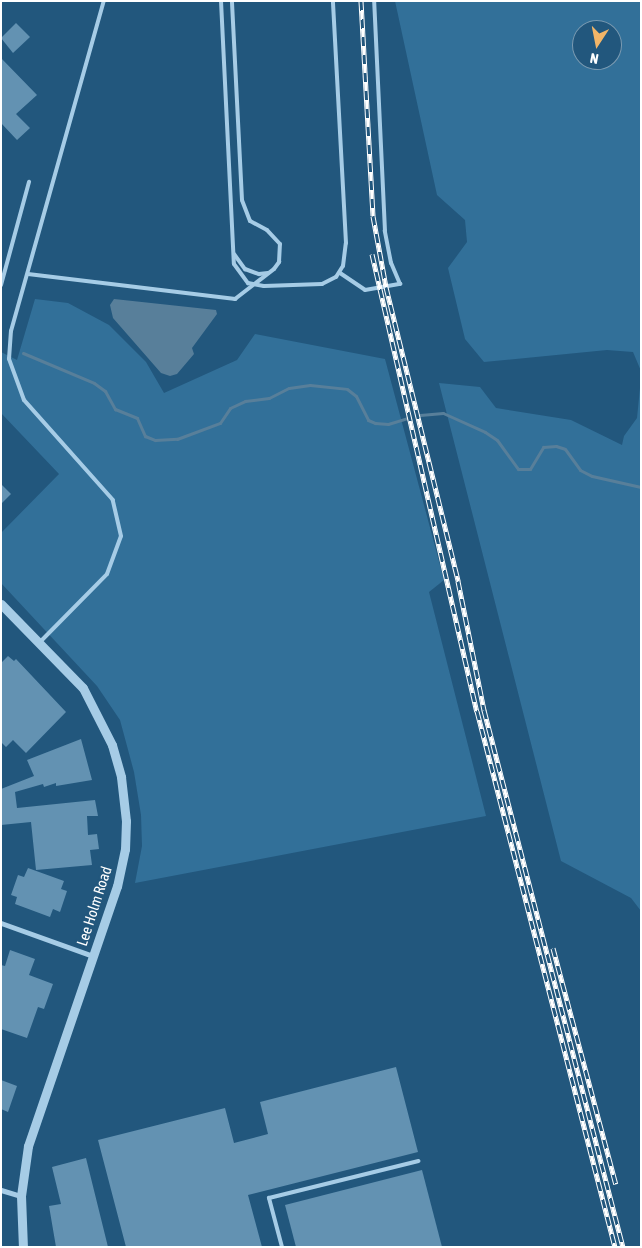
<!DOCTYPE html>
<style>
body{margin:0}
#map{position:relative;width:642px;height:1248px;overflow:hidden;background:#22577d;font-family:"Asap Condensed",sans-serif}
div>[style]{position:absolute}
.green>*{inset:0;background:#327099}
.water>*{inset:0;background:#587f9a}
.stream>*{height:3px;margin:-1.5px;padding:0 1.5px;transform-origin:1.5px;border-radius:1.5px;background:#587f9a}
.building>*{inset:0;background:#6392b2}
.service>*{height:4px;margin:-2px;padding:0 2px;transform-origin:2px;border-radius:2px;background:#a6cce6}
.minor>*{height:5px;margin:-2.5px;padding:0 2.5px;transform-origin:2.5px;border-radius:2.5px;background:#a6cce6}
.tertiary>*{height:9px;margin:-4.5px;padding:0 4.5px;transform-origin:4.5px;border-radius:4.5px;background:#a6cce6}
.rail>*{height:5px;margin-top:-2.5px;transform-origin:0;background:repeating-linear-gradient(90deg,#22577d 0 9px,#fff 0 18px);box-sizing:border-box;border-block:1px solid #fff}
span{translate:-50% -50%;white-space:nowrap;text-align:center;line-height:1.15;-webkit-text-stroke:4.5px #22577d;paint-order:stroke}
.street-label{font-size:15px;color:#fff}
.frame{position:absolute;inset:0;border:2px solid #fff;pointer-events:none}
.north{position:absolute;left:572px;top:20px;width:50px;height:50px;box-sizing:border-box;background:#22577d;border:1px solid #7a9ab1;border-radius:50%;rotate:191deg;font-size:14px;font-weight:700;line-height:20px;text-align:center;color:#fff}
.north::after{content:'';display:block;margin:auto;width:18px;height:22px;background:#f2b568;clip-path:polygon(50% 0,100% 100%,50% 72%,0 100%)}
</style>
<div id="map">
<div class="green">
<i style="clip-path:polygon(evenodd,395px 1px,641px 1px,641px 371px,633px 352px,607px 350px,484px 362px,465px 339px,448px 268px,467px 242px,465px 220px,437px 195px,395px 1px,582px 30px,612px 30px,612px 60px,582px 60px,582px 30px)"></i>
<i style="clip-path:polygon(35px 299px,68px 303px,109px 325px,146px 362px,164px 393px,237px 360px,255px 334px,385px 359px,444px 580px,429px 592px,486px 816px,135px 883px,142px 846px,141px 815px,134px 772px,120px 720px,97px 686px,1px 583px,1px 533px,59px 474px,1px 413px,1px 352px,17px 360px)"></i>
<i style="clip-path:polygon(641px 378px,641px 911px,631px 898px,561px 861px,439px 383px,480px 387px,496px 408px,571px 420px,622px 445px,624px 436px,637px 418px)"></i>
</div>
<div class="water">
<i style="clip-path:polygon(114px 299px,216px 310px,217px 314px,192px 348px,194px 354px,177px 374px,170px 376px,161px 373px,113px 318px,110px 305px)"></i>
</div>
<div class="stream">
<i style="left:23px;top:353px;width:77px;rotate:22.9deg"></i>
<i style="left:94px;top:383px;width:14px;rotate:36deg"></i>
<i style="left:105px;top:391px;width:21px;rotate:61deg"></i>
<i style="left:115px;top:409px;width:24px;rotate:22deg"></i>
<i style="left:137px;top:418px;width:20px;rotate:66deg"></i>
<i style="left:145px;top:436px;width:11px;rotate:22deg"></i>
<i style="left:155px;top:440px;width:22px;rotate:-3deg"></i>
<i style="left:177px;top:439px;width:46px;rotate:-20.4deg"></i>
<i style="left:220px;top:423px;width:18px;rotate:-56deg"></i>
<i style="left:230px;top:408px;width:17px;rotate:-25deg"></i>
<i style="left:245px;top:401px;width:24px;rotate:-7deg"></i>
<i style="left:269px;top:398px;width:22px;rotate:-27deg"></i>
<i style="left:289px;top:388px;width:21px;rotate:-8deg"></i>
<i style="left:310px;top:385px;width:37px;rotate:6deg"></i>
<i style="left:347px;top:389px;width:11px;rotate:38deg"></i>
<i style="left:356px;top:396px;width:27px;rotate:63deg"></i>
<i style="left:368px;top:420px;width:8px;rotate:23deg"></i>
<i style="left:375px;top:423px;width:13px;rotate:4deg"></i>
<i style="left:388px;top:424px;width:21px;rotate:-17deg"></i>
<i style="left:420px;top:415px;width:23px;rotate:-5deg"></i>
<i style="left:443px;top:413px;width:46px;rotate:24.3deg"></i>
<i style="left:485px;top:432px;width:14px;rotate:34deg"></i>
<i style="left:497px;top:440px;width:36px;rotate:54deg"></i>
<i style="left:518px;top:469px;width:12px"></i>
<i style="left:530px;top:469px;width:26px;rotate:-59deg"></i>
<i style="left:543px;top:447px;width:13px;rotate:-4deg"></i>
<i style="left:556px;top:446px;width:9px;rotate:18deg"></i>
<i style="left:565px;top:449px;width:26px;rotate:54deg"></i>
<i style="left:580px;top:470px;width:13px;rotate:27deg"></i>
<i style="left:592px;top:476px;width:50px;rotate:12.7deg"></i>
</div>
<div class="building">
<i style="clip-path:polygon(16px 23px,30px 37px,13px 53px,1px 38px)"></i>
<i style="clip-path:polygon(1px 58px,37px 95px,16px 114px,30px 128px,17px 140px,1px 123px)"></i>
<i style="clip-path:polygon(1px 484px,11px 494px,1px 504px)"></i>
<i style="clip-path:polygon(8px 656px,14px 661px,16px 659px,66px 712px,26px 753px,13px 740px,6px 747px,1px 742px,1px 663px)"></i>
<i style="clip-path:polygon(81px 739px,92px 780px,56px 786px,56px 783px,44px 787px,43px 784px,15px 792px,17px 808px,95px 800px,98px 816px,87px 816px,88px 835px,97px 834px,99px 849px,90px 850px,92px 865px,36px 870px,31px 822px,1px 825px,1px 789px,34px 776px,27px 760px)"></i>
<i style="clip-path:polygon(28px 868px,64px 881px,61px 889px,67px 891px,60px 912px,53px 909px,50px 917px,15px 904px,17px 897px,11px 895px,18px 875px,24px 877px)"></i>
<i style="clip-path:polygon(10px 950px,35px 959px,29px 975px,53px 984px,44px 1009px,38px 1007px,27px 1038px,1px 1029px,1px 965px,5px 966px)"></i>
<i style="clip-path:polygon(396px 1067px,418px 1152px,248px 1195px,262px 1247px,126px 1247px,98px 1140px,225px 1108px,234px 1143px,268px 1134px,260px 1102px)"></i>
<i style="clip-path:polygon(1px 1080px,17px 1086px,8px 1112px,1px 1109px)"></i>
<i style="clip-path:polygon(86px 1158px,108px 1247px,56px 1247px,49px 1206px,61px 1204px,52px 1167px)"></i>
<i style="clip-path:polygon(422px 1170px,442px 1247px,296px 1247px,285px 1205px)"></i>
</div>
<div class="service">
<i style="left:221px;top:1px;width:263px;rotate:87.2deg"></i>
<i style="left:234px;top:264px;width:24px;rotate:54deg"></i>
<i style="left:248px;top:283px;width:16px;rotate:11deg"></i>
<i style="left:264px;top:286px;width:58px;rotate:-2deg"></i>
<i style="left:322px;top:284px;width:16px;rotate:-27deg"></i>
<i style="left:336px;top:277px;width:13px;rotate:-58deg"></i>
<i style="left:343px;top:266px;width:23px;rotate:-83deg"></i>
<i style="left:346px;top:243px;width:242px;rotate:-93.1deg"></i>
<i style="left:234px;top:254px;width:19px;rotate:54deg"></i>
<i style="left:245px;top:269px;width:15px;rotate:20deg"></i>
<i style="left:259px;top:274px;width:9px;rotate:-6deg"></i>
<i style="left:340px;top:273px;width:30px;rotate:34deg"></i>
<i style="left:365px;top:290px;width:36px;rotate:-10deg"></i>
<i style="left:400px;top:284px;width:23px;rotate:-113deg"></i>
<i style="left:391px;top:263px;width:33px;rotate:-101deg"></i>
<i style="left:385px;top:231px;width:230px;rotate:-92.7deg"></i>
<i style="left:28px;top:274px;width:209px;rotate:6.9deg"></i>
<i style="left:235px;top:299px;width:49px;rotate:-37.6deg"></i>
<i style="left:274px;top:269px;width:9px;rotate:-54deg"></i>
<i style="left:279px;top:262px;width:18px;rotate:-87deg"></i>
<i style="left:280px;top:244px;width:19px;rotate:-133deg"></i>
<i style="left:267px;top:230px;width:19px;rotate:-152deg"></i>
<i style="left:250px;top:221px;width:22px;rotate:-111deg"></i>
<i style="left:242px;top:200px;width:199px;rotate:-92.9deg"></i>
<i style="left:1px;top:285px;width:107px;rotate:-74.8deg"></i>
<i style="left:40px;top:642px;width:95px;rotate:-45.4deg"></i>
<i style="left:107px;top:574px;width:40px;rotate:-69.8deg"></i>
<i style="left:121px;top:536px;width:37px;rotate:-103deg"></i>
<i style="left:113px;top:500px;width:134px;rotate:-131.7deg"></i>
<i style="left:24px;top:400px;width:44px;rotate:-110.1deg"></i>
<i style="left:9px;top:359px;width:28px;rotate:-86deg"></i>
<i style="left:11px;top:331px;width:343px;rotate:-74.3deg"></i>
<i style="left:282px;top:1247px;width:51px;rotate:-104.9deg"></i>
<i style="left:269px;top:1198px;width:154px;rotate:-13.9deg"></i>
</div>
<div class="minor">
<i style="left:1px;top:923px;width:98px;rotate:19.7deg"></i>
<i style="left:1px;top:1190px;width:21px;rotate:17deg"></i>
</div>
<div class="tertiary">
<i style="left:1px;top:604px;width:117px;rotate:45.7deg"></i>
<i style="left:83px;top:688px;width:64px;rotate:63deg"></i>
<i style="left:112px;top:745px;width:33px;rotate:74deg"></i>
<i style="left:121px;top:777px;width:44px;rotate:83.5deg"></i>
<i style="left:126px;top:821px;width:28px;rotate:92deg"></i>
<i style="left:125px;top:849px;width:38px;rotate:102deg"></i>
<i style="left:117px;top:886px;width:275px;rotate:108.9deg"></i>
<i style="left:28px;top:1146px;width:50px;rotate:98deg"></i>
<i style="left:21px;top:1196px;width:51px;rotate:87.8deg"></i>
</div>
<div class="rail">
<i style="left:361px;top:1px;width:215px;rotate:86.8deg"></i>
<i style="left:373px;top:216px;width:72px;rotate:79.6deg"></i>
<i style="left:386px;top:287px;width:303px;rotate:76.2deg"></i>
<i style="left:458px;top:581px;width:132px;rotate:78.6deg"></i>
<i style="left:484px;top:710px;width:555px;rotate:75.49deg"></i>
<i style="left:372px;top:254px;width:469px;rotate:77.1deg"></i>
<i style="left:477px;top:711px;width:553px;rotate:75.56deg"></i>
<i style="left:553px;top:948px;width:244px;rotate:75.1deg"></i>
</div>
<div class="street-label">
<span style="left:94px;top:906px;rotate:-72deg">Lee Holm Road</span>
</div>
<div class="frame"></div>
<div class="north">N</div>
</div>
